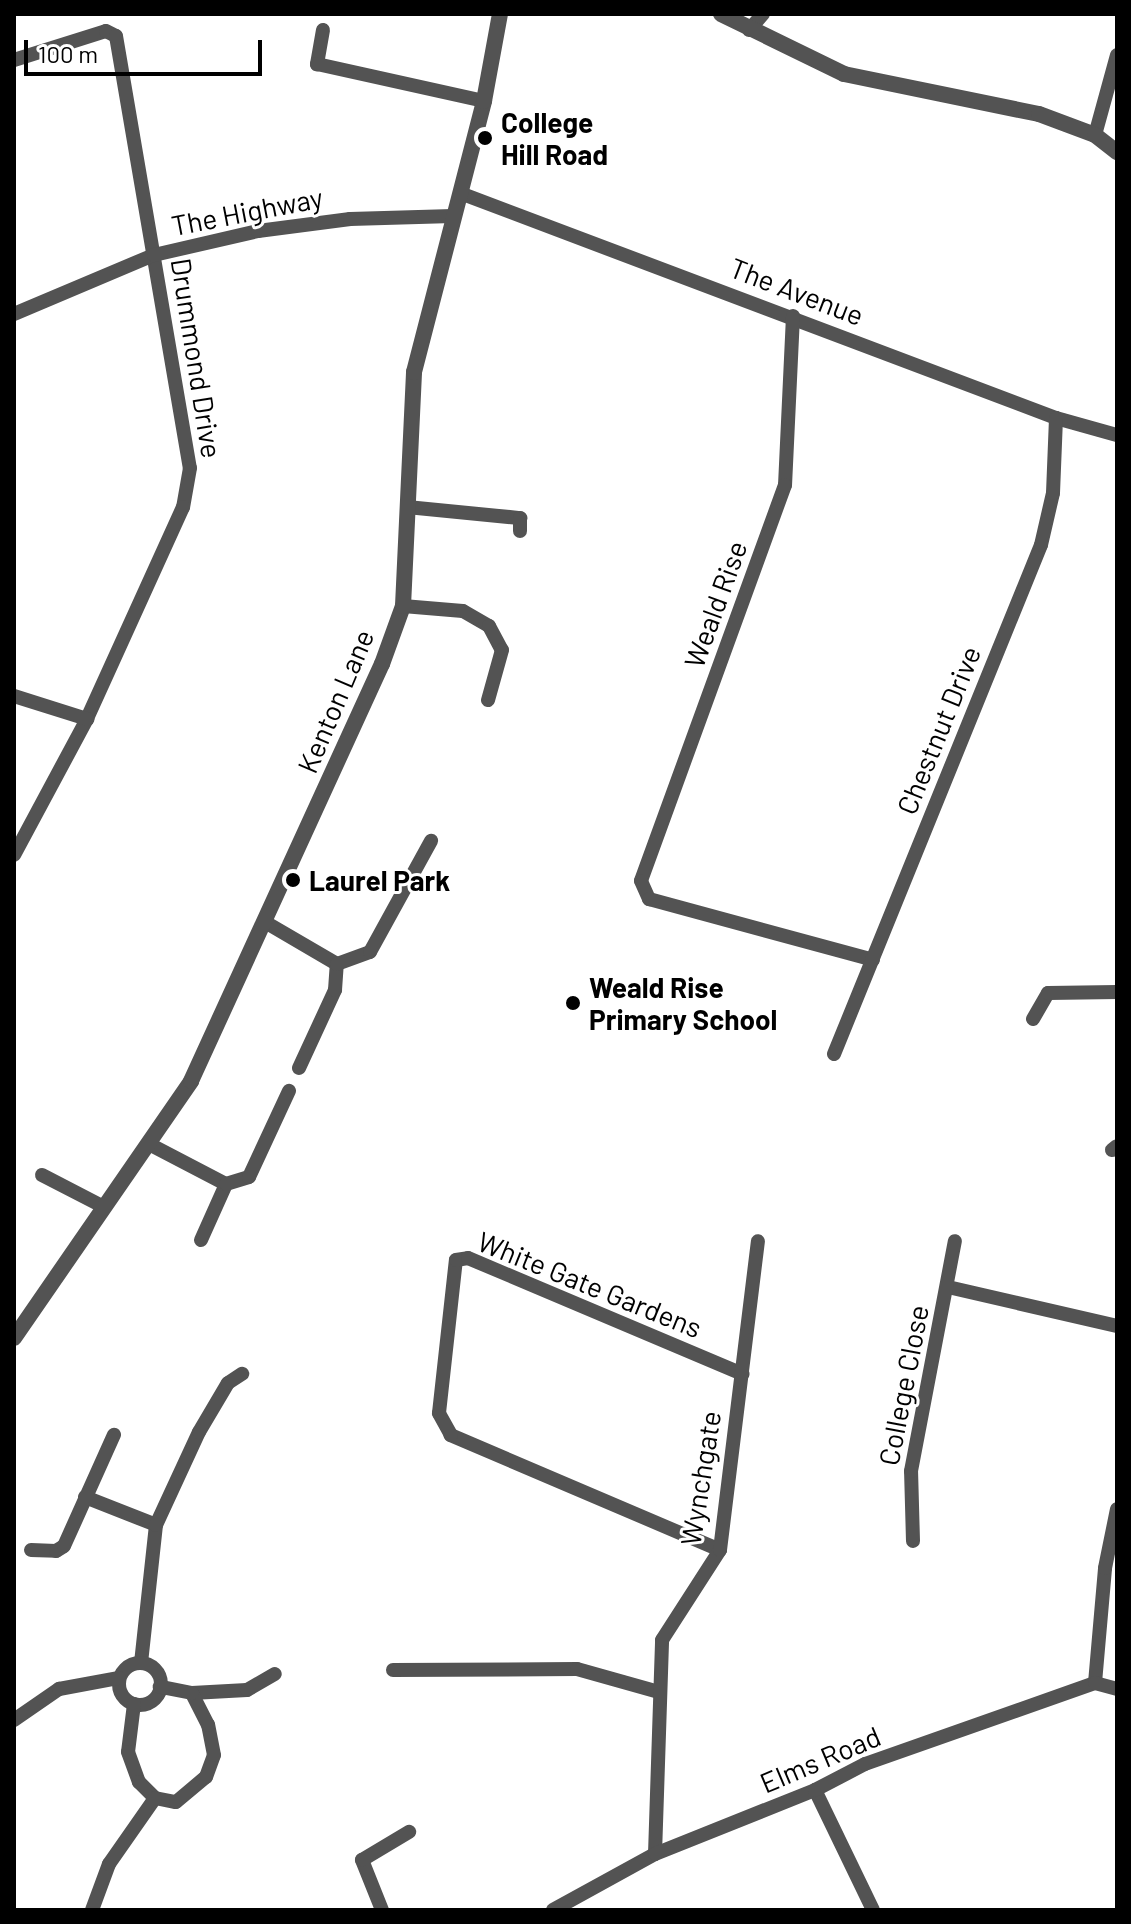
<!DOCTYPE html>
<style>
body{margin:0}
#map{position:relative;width:1131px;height:1924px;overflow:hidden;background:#fff;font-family:Barlow,sans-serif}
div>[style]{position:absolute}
.minor>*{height:14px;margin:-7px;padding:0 7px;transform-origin:7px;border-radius:7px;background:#535353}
.minor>.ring{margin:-7px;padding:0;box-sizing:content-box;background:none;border:14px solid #535353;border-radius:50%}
.tertiary>*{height:16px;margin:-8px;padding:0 8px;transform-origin:8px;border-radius:8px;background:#535353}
.dots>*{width:22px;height:22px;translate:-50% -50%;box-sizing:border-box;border:4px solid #fff;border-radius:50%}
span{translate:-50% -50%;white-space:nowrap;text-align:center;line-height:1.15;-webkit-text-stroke:6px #fff;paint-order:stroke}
.poi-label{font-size:28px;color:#000;font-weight:700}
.left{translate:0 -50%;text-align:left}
.street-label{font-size:28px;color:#000}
.frame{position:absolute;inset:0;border:16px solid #000;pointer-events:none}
.scale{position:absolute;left:24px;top:40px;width:238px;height:36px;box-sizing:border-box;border:4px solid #000;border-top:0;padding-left:10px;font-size:24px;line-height:28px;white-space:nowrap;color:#000;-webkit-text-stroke:6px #fff;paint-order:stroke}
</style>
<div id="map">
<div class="minor">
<i style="left:323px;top:30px;width:35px;rotate:100deg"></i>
<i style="left:317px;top:64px;width:171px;rotate:12.5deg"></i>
<i style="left:749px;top:30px;width:21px;rotate:-49deg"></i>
<i style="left:14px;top:60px;width:96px;rotate:-17.5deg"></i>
<i style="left:106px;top:31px;width:11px;rotate:27deg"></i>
<i style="left:116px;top:36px;width:438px;rotate:80.3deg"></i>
<i style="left:190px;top:468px;width:40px;rotate:100deg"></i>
<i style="left:183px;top:507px;width:233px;rotate:114.4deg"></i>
<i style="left:87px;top:719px;width:154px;rotate:118.2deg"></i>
<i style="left:1095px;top:135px;width:83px;rotate:-74.6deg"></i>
<i style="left:460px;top:193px;width:637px;rotate:20.68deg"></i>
<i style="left:1056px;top:418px;width:63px;rotate:15.6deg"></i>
<i style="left:14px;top:314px;width:152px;rotate:-22.9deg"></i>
<i style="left:154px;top:255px;width:107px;rotate:-13deg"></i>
<i style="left:258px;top:231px;width:93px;rotate:-7.4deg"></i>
<i style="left:350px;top:219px;width:103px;rotate:-1.7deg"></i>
<i style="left:793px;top:316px;width:169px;rotate:92.7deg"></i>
<i style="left:785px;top:485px;width:421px;rotate:110deg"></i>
<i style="left:641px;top:881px;width:20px;rotate:66deg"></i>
<i style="left:649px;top:899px;width:232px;rotate:15.2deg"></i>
<i style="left:407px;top:507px;width:114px;rotate:5.6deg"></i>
<i style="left:520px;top:518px;width:13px;rotate:90deg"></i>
<i style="left:403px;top:606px;width:60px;rotate:4.8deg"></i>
<i style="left:463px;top:611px;width:30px;rotate:30deg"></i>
<i style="left:489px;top:626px;width:27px;rotate:62deg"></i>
<i style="left:502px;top:650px;width:52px;rotate:105.6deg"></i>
<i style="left:14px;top:696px;width:77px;rotate:17.5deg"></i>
<i style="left:265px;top:922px;width:83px;rotate:30.3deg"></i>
<i style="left:1033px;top:1019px;width:30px;rotate:-60deg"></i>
<i style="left:1048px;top:993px;width:69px;rotate:-0.8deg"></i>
<i style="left:834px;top:1054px;width:549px;rotate:-67.87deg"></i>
<i style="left:1041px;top:545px;width:53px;rotate:-77deg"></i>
<i style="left:1053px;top:493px;width:75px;rotate:-87.7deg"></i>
<i style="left:299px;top:1068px;width:86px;rotate:-65.2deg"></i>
<i style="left:335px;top:990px;width:26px;rotate:-86deg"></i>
<i style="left:337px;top:964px;width:35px;rotate:-20deg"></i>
<i style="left:370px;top:952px;width:127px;rotate:-61.2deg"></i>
<i style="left:149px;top:1144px;width:87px;rotate:27.5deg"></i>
<i style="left:1112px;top:1150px;width:6px;rotate:-39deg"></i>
<i style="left:42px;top:1175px;width:70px;rotate:27.3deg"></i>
<i style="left:201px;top:1240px;width:61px;rotate:-65.9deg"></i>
<i style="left:226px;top:1184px;width:24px;rotate:-17deg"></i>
<i style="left:249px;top:1177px;width:95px;rotate:-65.1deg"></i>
<i style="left:948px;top:1287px;width:173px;rotate:13deg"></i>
<i style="left:85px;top:1497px;width:76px;rotate:21.5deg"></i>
<i style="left:913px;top:1541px;width:70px;rotate:-91.6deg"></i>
<i style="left:911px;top:1471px;width:234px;rotate:-79.2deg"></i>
<i style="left:31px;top:1550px;width:25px;rotate:2deg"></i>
<i style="left:56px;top:1551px;width:9px;rotate:-32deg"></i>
<i style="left:64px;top:1546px;width:122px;rotate:-65.8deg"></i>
<i style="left:720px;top:1550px;width:293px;rotate:-156.9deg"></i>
<i style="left:451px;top:1435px;width:25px;rotate:-119deg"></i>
<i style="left:439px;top:1413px;width:154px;rotate:-83.7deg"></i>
<i style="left:456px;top:1260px;width:12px;rotate:-9deg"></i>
<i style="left:468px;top:1258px;width:298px;rotate:22.9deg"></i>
<i style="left:141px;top:1663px;width:139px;rotate:-83.8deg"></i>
<i style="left:156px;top:1525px;width:102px;rotate:-65.2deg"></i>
<i style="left:199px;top:1432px;width:57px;rotate:-59.4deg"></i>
<i style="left:228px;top:1383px;width:17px;rotate:-33deg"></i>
<i class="ring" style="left:119px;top:1663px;width:28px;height:28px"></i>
<i style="left:393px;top:1670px;width:184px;rotate:-0.3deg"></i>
<i style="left:577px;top:1669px;width:85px;rotate:15.7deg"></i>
<i style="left:1095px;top:1683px;width:115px;rotate:-85deg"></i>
<i style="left:1105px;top:1568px;width:60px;rotate:-78.5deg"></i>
<i style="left:192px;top:1693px;width:55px;rotate:-3.1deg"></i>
<i style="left:247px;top:1690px;width:32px;rotate:-30deg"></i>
<i style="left:134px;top:1704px;width:48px;rotate:97.1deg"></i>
<i style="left:128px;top:1752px;width:32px;rotate:70deg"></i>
<i style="left:139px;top:1782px;width:23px;rotate:45deg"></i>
<i style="left:155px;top:1798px;width:21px;rotate:11deg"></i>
<i style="left:176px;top:1802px;width:39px;rotate:-40deg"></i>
<i style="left:206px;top:1777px;width:23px;rotate:-70deg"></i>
<i style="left:214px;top:1755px;width:31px;rotate:-101deg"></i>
<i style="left:208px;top:1725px;width:36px;rotate:-117deg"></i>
<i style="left:192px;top:1693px;width:33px;rotate:-169deg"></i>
<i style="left:14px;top:1720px;width:55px;rotate:-34.6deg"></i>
<i style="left:59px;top:1689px;width:61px;rotate:-10.4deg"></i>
<i style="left:815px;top:1790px;width:133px;rotate:64.2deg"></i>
<i style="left:655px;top:1854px;width:214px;rotate:-88.1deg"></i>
<i style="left:662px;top:1640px;width:107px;rotate:-57.2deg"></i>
<i style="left:720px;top:1550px;width:311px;rotate:-83deg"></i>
<i style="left:92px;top:1910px;width:49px;rotate:-69.7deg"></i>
<i style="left:109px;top:1864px;width:80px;rotate:-55.1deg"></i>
<i style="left:382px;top:1910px;width:54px;rotate:-111.8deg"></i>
<i style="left:362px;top:1860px;width:55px;rotate:-30.8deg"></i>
<i style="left:553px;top:1910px;width:116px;rotate:-28.8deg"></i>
<i style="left:655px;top:1854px;width:172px;rotate:-21.8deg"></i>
<i style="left:815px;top:1790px;width:56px;rotate:-27.5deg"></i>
<i style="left:865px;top:1764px;width:244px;rotate:-19.4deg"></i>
<i style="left:1095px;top:1683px;width:23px;rotate:15deg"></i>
</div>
<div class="tertiary">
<i style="left:721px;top:14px;width:137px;rotate:26deg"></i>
<i style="left:844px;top:74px;width:199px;rotate:11.6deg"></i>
<i style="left:1039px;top:114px;width:60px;rotate:20.6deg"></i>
<i style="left:1095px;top:135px;width:28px;rotate:38deg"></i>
<i style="left:14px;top:1338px;width:312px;rotate:-55.4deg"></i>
<i style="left:191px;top:1081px;width:459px;rotate:-65.4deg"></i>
<i style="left:382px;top:664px;width:62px;rotate:-70.1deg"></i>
<i style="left:403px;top:606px;width:234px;rotate:-87.3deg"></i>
<i style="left:414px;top:372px;width:280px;rotate:-75.5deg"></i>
<i style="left:484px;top:101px;width:88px;rotate:-79.6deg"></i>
</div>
<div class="dots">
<i style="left:485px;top:138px;background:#000"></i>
<i style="left:293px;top:880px;background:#000"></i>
<i style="left:573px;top:1003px;background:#000"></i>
</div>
<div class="poi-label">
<span class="left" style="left:501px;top:138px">College<br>Hill Road</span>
<span class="left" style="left:309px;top:880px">Laurel Park</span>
<span class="left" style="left:589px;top:1003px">Weald Rise<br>Primary School</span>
</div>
<div class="street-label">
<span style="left:247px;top:211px;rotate:-11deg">The Highway</span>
<span style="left:797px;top:291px;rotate:21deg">The Avenue</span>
<span style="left:197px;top:358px;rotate:81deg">Drummond Drive</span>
<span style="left:715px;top:604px;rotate:-70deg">Weald Rise</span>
<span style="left:335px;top:701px;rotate:-67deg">Kenton Lane</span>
<span style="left:938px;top:730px;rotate:-68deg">Chestnut Drive</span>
<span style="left:590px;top:1284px;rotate:22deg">White Gate Gardens</span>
<span style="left:903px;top:1385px;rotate:-79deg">College Close</span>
<span style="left:700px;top:1478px;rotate:-81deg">Wynchgate</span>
<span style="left:820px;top:1759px;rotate:-23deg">Elms Road</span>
</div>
<div class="frame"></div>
<div class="scale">100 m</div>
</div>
